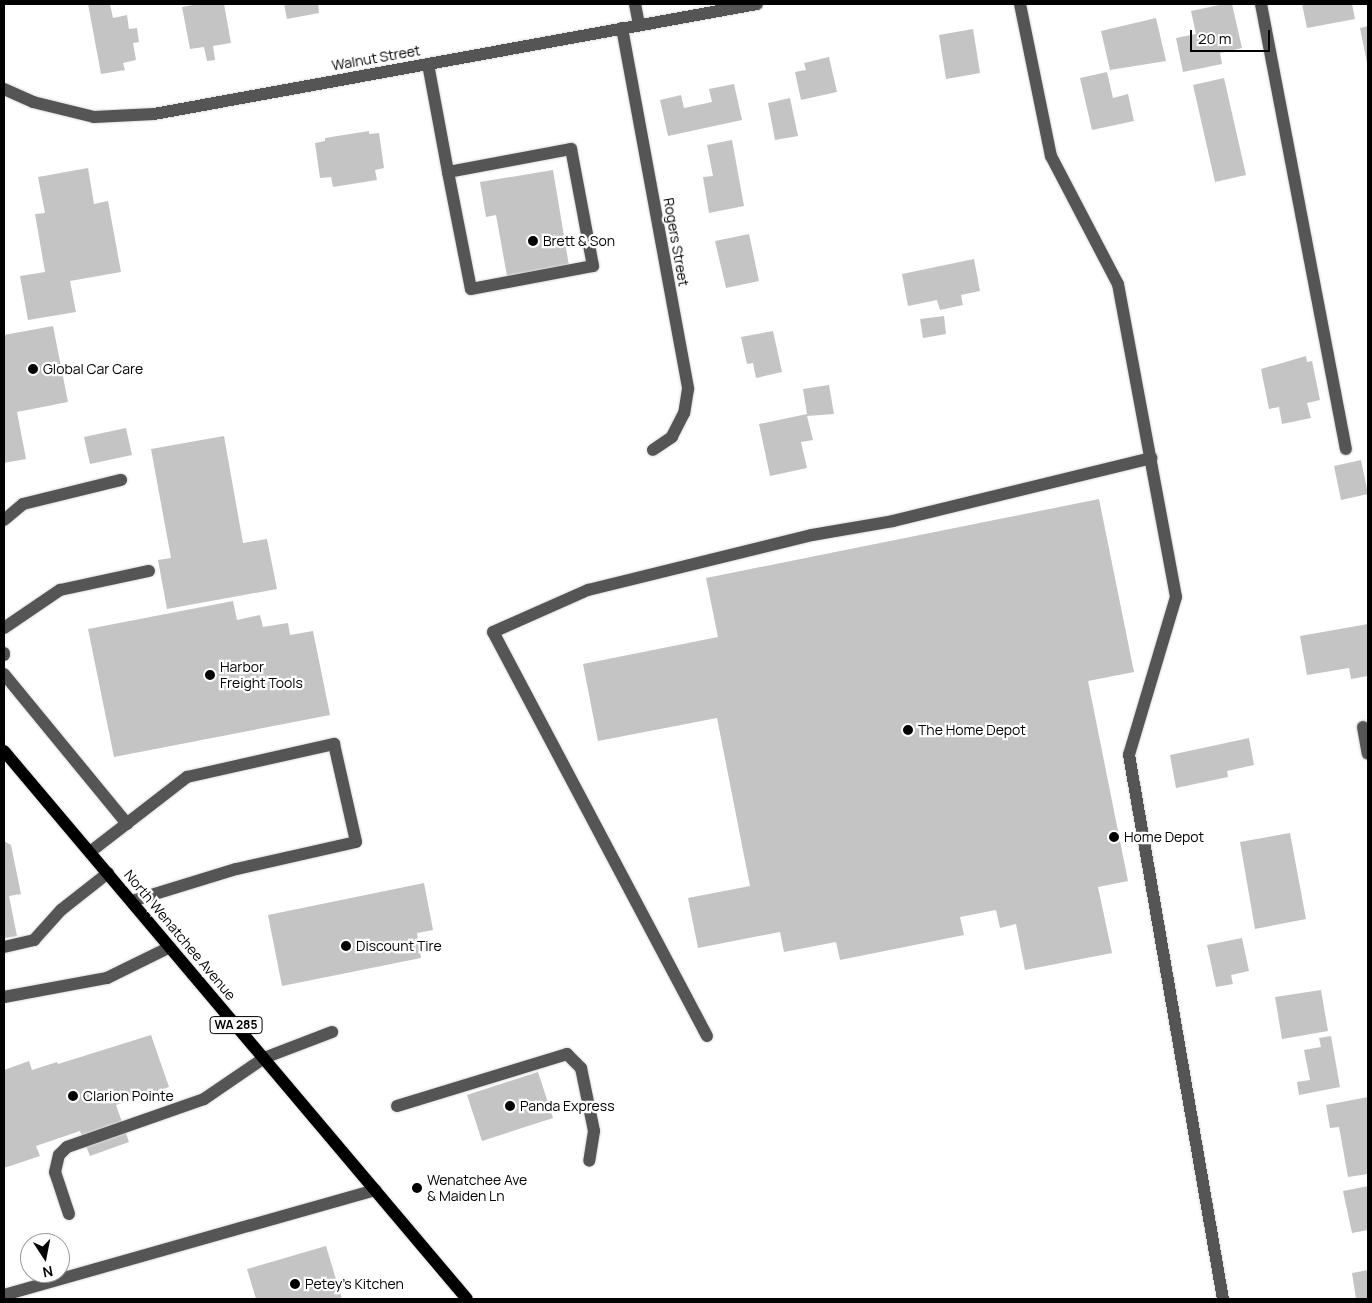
<!DOCTYPE html>
<style>
body{margin:0}
#map{position:relative;width:1372px;height:1303px;overflow:hidden;background:#fff;font-family:Manrope,sans-serif}
div>[style]{position:absolute}
.building>*{inset:0;background:#c4c4c4}
.roads{filter:drop-shadow(0 0 1px #dbdbdb) drop-shadow(0 0 1px #dbdbdb)}
.minor>*{height:12px;margin:-6px;padding:0 6px;transform-origin:6px;border-radius:6px;background:#555}
.major>*{height:12px;margin:-6px;padding:0 6px;transform-origin:6px;border-radius:6px;background:#000}
.dots>*{width:14px;height:14px;translate:-50% -50%;box-sizing:border-box;border:2px solid #fff;border-radius:50%}
span{translate:-50% -50%;white-space:nowrap;text-align:center;line-height:1.15;-webkit-text-stroke:4.5px #fff;paint-order:stroke}
.shield-label span{padding:1px 4px;background:#fff;border:1px solid;border-radius:4px;-webkit-text-stroke-width:0}
.shield-label{font-size:12px;color:#000;font-weight:700}
.street-label{font-size:14px;color:#000}
.poi-label{font-size:14px;color:#000}
.left{translate:0 -50%;text-align:left}
.frame{position:absolute;inset:0;border:5px solid #000;pointer-events:none}
.north{position:absolute;left:20px;top:1233px;width:50px;height:50px;box-sizing:border-box;background:#fff;border:1px solid #999;border-radius:50%;rotate:169deg;font-size:14px;font-weight:700;line-height:20px;text-align:center;color:#000}
.north::after{content:'';display:block;margin:auto;width:18px;height:22px;background:#000;clip-path:polygon(50% 0,100% 100%,50% 72%,0 100%)}
.scale{position:absolute;left:1190px;top:30px;width:80px;height:22px;box-sizing:border-box;border:2px solid #000;border-top:0;padding-left:6px;font-size:15px;line-height:18px;white-space:nowrap;color:#000;-webkit-text-stroke:4px #fff;paint-order:stroke}
</style>
<div id="map">
<div class="building">
<i style="clip-path:polygon(88px 4px,110px 4px,113px 18px,127px 15px,129px 29px,137px 28px,139px 42px,133px 43px,136px 60px,123px 63px,125px 70px,101px 74px)"></i>
<i style="clip-path:polygon(199px 4px,224px 4px,231px 43px,213px 46px,215px 60px,207px 61px,204px 47px,190px 49px,182px 7px)"></i>
<i style="clip-path:polygon(284px 4px,318px 4px,319px 13px,287px 19px)"></i>
<i style="clip-path:polygon(1224px 4px,1232px 4px,1242px 48px,1220px 53px,1222px 64px,1183px 72px,1176px 38px,1196px 34px,1191px 11px)"></i>
<i style="clip-path:polygon(1302px 4px,1352px 4px,1355px 19px,1307px 28px)"></i>
<i style="clip-path:polygon(1156px 18px,1166px 61px,1110px 70px,1101px 31px)"></i>
<i style="clip-path:polygon(1368px 26px,1368px 63px,1367px 63px,1360px 28px)"></i>
<i style="clip-path:polygon(973px 29px,980px 73px,946px 79px,939px 35px)"></i>
<i style="clip-path:polygon(829px 57px,837px 92px,801px 100px,795px 72px,806px 70px,804px 63px)"></i>
<i style="clip-path:polygon(1107px 72px,1113px 98px,1128px 94px,1134px 121px,1092px 130px,1080px 78px)"></i>
<i style="clip-path:polygon(1224px 78px,1246px 175px,1215px 182px,1193px 85px)"></i>
<i style="clip-path:polygon(734px 84px,742px 120px,668px 136px,660px 100px,681px 95px,684px 108px,712px 102px,709px 89px)"></i>
<i style="clip-path:polygon(790px 98px,798px 136px,775px 140px,768px 103px)"></i>
<i style="clip-path:polygon(369px 131px,369px 134px,379px 133px,384px 168px,375px 170px,377px 180px,333px 187px,331px 177px,320px 178px,315px 143px,325px 141px,325px 138px)"></i>
<i style="clip-path:polygon(732px 140px,744px 206px,709px 213px,703px 177px,713px 176px,707px 145px)"></i>
<i style="clip-path:polygon(88px 168px,94px 204px,108px 201px,121px 272px,70px 281px,76px 312px,28px 320px,20px 276px,45px 272px,35px 214px,45px 213px,38px 177px)"></i>
<i style="clip-path:polygon(553px 170px,569px 266px,507px 276px,496px 215px,486px 217px,480px 182px)"></i>
<i style="clip-path:polygon(749px 234px,759px 281px,726px 288px,715px 241px)"></i>
<i style="clip-path:polygon(974px 259px,980px 291px,961px 295px,963px 305px,940px 310px,937px 300px,908px 306px,902px 274px)"></i>
<i style="clip-path:polygon(944px 316px,946px 334px,923px 338px,920px 319px)"></i>
<i style="clip-path:polygon(53px 326px,68px 402px,17px 412px,26px 459px,4px 463px,4px 335px)"></i>
<i style="clip-path:polygon(773px 331px,782px 372px,756px 378px,753px 363px,747px 364px,741px 337px)"></i>
<i style="clip-path:polygon(1306px 356px,1307px 362px,1312px 361px,1320px 400px,1307px 403px,1311px 418px,1282px 424px,1279px 407px,1269px 409px,1261px 369px)"></i>
<i style="clip-path:polygon(829px 385px,834px 414px,807px 416px,813px 440px,801px 442px,807px 468px,770px 476px,759px 424px,807px 414px,803px 389px)"></i>
<i style="clip-path:polygon(126px 428px,132px 455px,90px 464px,84px 437px)"></i>
<i style="clip-path:polygon(224px 436px,243px 543px,267px 539px,277px 589px,167px 609px,158px 560px,171px 558px,151px 449px)"></i>
<i style="clip-path:polygon(1361px 460px,1368px 494px,1341px 500px,1334px 466px)"></i>
<i style="clip-path:polygon(1099px 499px,1134px 672px,1088px 681px,1128px 881px,1098px 887px,1112px 953px,1025px 970px,1016px 924px,1000px 928px,996px 910px,960px 917px,964px 935px,840px 960px,836px 942px,784px 952px,780px 932px,698px 948px,688px 898px,750px 886px,717px 718px,598px 741px,583px 664px,718px 637px,706px 578px)"></i>
<i style="clip-path:polygon(233px 601px,237px 620px,260px 615px,263px 627px,288px 623px,290px 635px,313px 631px,330px 715px,114px 757px,88px 629px)"></i>
<i style="clip-path:polygon(1368px 624px,1368px 676px,1351px 679px,1349px 668px,1307px 675px,1300px 636px)"></i>
<i style="clip-path:polygon(1249px 738px,1254px 765px,1227px 771px,1228px 777px,1176px 788px,1170px 755px)"></i>
<i style="clip-path:polygon(1290px 833px,1306px 919px,1255px 929px,1240px 842px)"></i>
<i style="clip-path:polygon(4px 841px,11px 845px,21px 894px,9px 896px,17px 936px,4px 938px)"></i>
<i style="clip-path:polygon(424px 883px,433px 930px,417px 933px,421px 958px,282px 986px,268px 915px)"></i>
<i style="clip-path:polygon(1242px 938px,1249px 971px,1231px 975px,1233px 984px,1216px 987px,1207px 945px)"></i>
<i style="clip-path:polygon(1321px 990px,1328px 1031px,1282px 1039px,1275px 997px)"></i>
<i style="clip-path:polygon(151px 1035px,169px 1087px,116px 1105px,129px 1142px,90px 1156px,80px 1131px,36px 1146px,40px 1156px,4px 1168px,4px 1070px,29px 1061px,32px 1070px,57px 1062px,58px 1064px)"></i>
<i style="clip-path:polygon(1331px 1036px,1340px 1087px,1299px 1095px,1297px 1082px,1310px 1080px,1304px 1050px,1321px 1047px,1319px 1038px)"></i>
<i style="clip-path:polygon(538px 1072px,553px 1118px,482px 1141px,467px 1095px)"></i>
<i style="clip-path:polygon(1368px 1097px,1368px 1174px,1348px 1177px,1339px 1127px,1330px 1128px,1326px 1105px)"></i>
<i style="clip-path:polygon(1368px 1186px,1368px 1230px,1352px 1233px,1343px 1191px)"></i>
<i style="clip-path:polygon(326px 1246px,342px 1299px,256px 1299px,247px 1269px)"></i>
<i style="clip-path:polygon(1368px 1270px,1368px 1298px,1356px 1299px,1352px 1273px)"></i>
</div>
<div class="roads">
<div class="minor">
<i style="left:635px;top:4px;width:21px;rotate:79deg"></i>
<i style="left:1020px;top:4px;width:155px;rotate:78.5deg"></i>
<i style="left:1051px;top:156px;width:144px;rotate:62.4deg"></i>
<i style="left:1118px;top:284px;width:318px;rotate:79.5deg"></i>
<i style="left:1176px;top:597px;width:165px;rotate:106.6deg"></i>
<i style="left:1129px;top:755px;width:552px;rotate:80.2deg"></i>
<i style="left:1261px;top:4px;width:453px;rotate:79.2deg"></i>
<i style="left:622px;top:28px;width:367px;rotate:79.6deg"></i>
<i style="left:688px;top:389px;width:24px;rotate:99deg"></i>
<i style="left:684px;top:413px;width:27px;rotate:117deg"></i>
<i style="left:672px;top:437px;width:23px;rotate:146deg"></i>
<i style="left:428px;top:64px;width:110px;rotate:79.5deg"></i>
<i style="left:448px;top:172px;width:119px;rotate:78.9deg"></i>
<i style="left:471px;top:289px;width:124px;rotate:-10.7deg"></i>
<i style="left:593px;top:266px;width:119px;rotate:-100.6deg"></i>
<i style="left:571px;top:149px;width:125px;rotate:169.4deg"></i>
<i style="left:4px;top:89px;width:32px;rotate:24deg"></i>
<i style="left:33px;top:102px;width:63px;rotate:13.8deg"></i>
<i style="left:94px;top:117px;width:60px;rotate:-2.9deg"></i>
<i style="left:154px;top:114px;width:613px;rotate:-10.34deg"></i>
<i style="left:4px;top:520px;width:25px;rotate:-40deg"></i>
<i style="left:23px;top:504px;width:101px;rotate:-13.8deg"></i>
<i style="left:4px;top:628px;width:68px;rotate:-34.2deg"></i>
<i style="left:60px;top:590px;width:91px;rotate:-12.1deg"></i>
<i style="left:4px;top:653px;width:2px;rotate:90deg"></i>
<i style="left:4px;top:674px;width:194px;rotate:50.6deg"></i>
<i style="left:1363px;top:727px;width:27px;rotate:80deg"></i>
<i style="left:90px;top:852px;width:123px;rotate:-37.7deg"></i>
<i style="left:187px;top:777px;width:151px;rotate:-12.7deg"></i>
<i style="left:334px;top:744px;width:100px;rotate:77.3deg"></i>
<i style="left:356px;top:842px;width:123px;rotate:167.3deg"></i>
<i style="left:236px;top:869px;width:109px;rotate:162.9deg"></i>
<i style="left:4px;top:947px;width:31px;rotate:-13deg"></i>
<i style="left:34px;top:940px;width:40px;rotate:-48deg"></i>
<i style="left:61px;top:910px;width:60px;rotate:-38.2deg"></i>
<i style="left:4px;top:997px;width:105px;rotate:-10.5deg"></i>
<i style="left:107px;top:978px;width:70px;rotate:-26.2deg"></i>
<i style="left:707px;top:1036px;width:457px;rotate:-117.9deg"></i>
<i style="left:493px;top:632px;width:104px;rotate:-23.9deg"></i>
<i style="left:588px;top:590px;width:231px;rotate:-13.8deg"></i>
<i style="left:812px;top:535px;width:82px;rotate:-9.8deg"></i>
<i style="left:893px;top:521px;width:266px;rotate:-13.7deg"></i>
<i style="left:397px;top:1106px;width:178px;rotate:-17deg"></i>
<i style="left:567px;top:1054px;width:20px;rotate:45deg"></i>
<i style="left:581px;top:1068px;width:64px;rotate:78.3deg"></i>
<i style="left:594px;top:1131px;width:30px;rotate:99deg"></i>
<i style="left:69px;top:1214px;width:44px;rotate:-108.4deg"></i>
<i style="left:55px;top:1172px;width:17px;rotate:-77deg"></i>
<i style="left:59px;top:1155px;width:11px;rotate:-45deg"></i>
<i style="left:67px;top:1147px;width:145px;rotate:-19.3deg"></i>
<i style="left:204px;top:1099px;width:73px;rotate:-34.3deg"></i>
<i style="left:264px;top:1058px;width:73px;rotate:-20.9deg"></i>
<i style="left:4px;top:1295px;width:386px;rotate:-15.8deg"></i>
</div>
<div class="major">
<i style="left:4px;top:751px;width:717px;rotate:49.81deg"></i>
</div>
</div>
<div class="dots">
<i style="left:533px;top:241px;background:#000"></i>
<i style="left:33px;top:369px;background:#000"></i>
<i style="left:210px;top:675px;background:#000"></i>
<i style="left:908px;top:730px;background:#000"></i>
<i style="left:1114px;top:837px;background:#000"></i>
<i style="left:346px;top:946px;background:#000"></i>
<i style="left:73px;top:1096px;background:#000"></i>
<i style="left:510px;top:1106px;background:#000"></i>
<i style="left:417px;top:1188px;background:#000"></i>
<i style="left:295px;top:1284px;background:#000"></i>
</div>
<div class="shield-label">
<span style="left:236px;top:1025px">WA 285</span>
</div>
<div class="street-label">
<span style="left:376px;top:58px;rotate:-10deg">Walnut Street</span>
<span style="left:676px;top:242px;rotate:80deg">Rogers Street</span>
<span style="left:180px;top:935px;rotate:50deg">North Wenatchee Avenue</span>
</div>
<div class="poi-label">
<span class="left" style="left:543px;top:241px">Brett &amp; Son</span>
<span class="left" style="left:43px;top:369px">Global Car Care</span>
<span class="left" style="left:220px;top:675px">Harbor<br>Freight Tools</span>
<span class="left" style="left:918px;top:730px">The Home Depot</span>
<span class="left" style="left:1124px;top:837px">Home Depot</span>
<span class="left" style="left:356px;top:946px">Discount Tire</span>
<span class="left" style="left:83px;top:1096px">Clarion Pointe</span>
<span class="left" style="left:520px;top:1106px">Panda Express</span>
<span class="left" style="left:427px;top:1188px">Wenatchee Ave<br>&amp; Maiden Ln</span>
<span class="left" style="left:305px;top:1284px">Petey's Kitchen</span>
</div>
<div class="frame"></div>
<div class="north">N</div>
<div class="scale">20 m</div>
</div>
